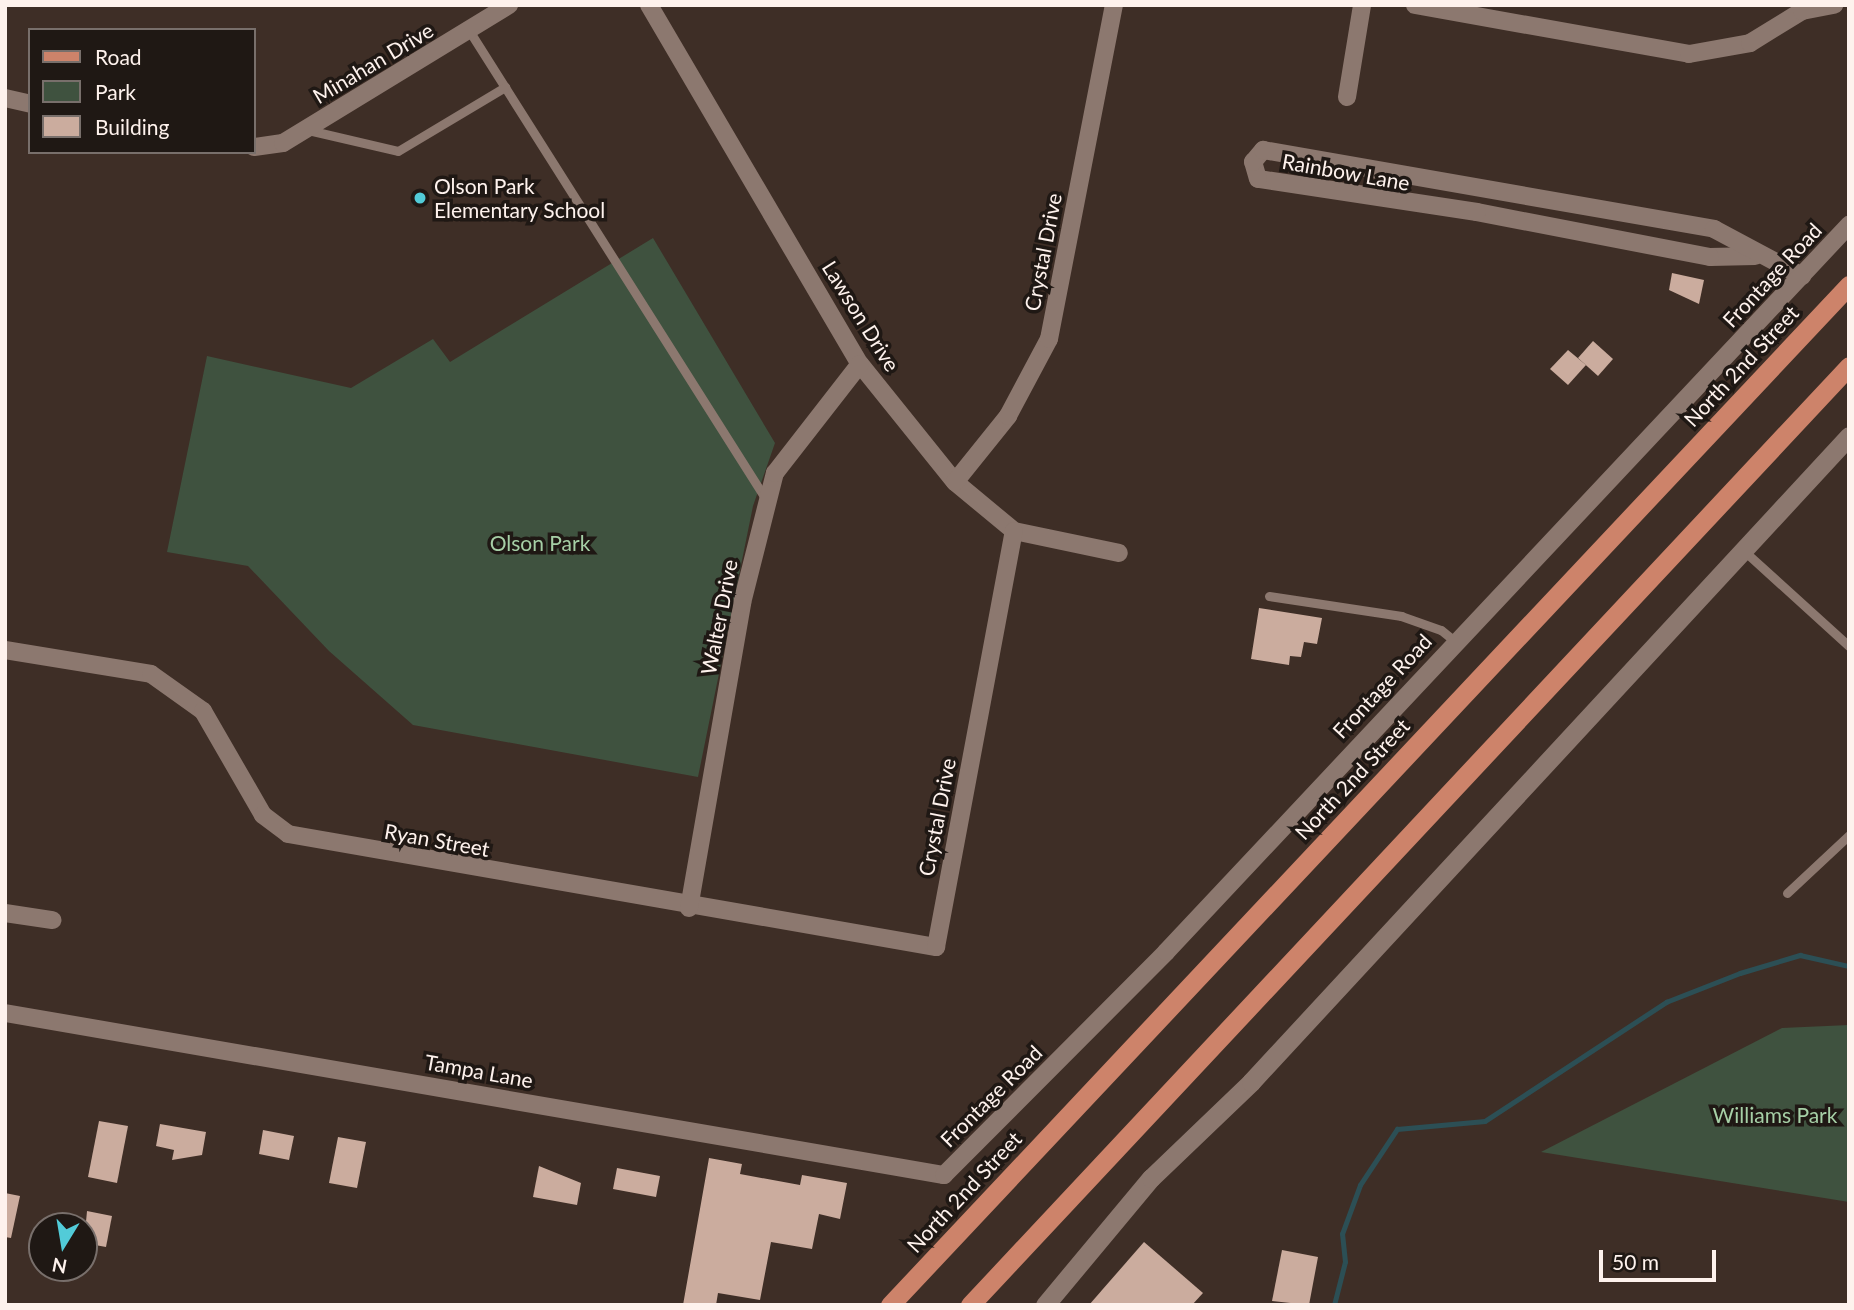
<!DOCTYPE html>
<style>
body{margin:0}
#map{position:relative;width:1854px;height:1310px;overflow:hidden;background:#3e2e26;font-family:Lato,sans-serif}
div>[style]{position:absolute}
.green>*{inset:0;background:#3f523f}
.stream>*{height:4.5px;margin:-2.25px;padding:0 2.25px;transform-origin:2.25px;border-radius:2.25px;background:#2c4f55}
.building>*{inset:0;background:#cbac9e}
.service>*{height:9px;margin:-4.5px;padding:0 4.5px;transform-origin:4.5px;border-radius:4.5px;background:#8c786f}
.minor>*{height:18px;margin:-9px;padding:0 9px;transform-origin:9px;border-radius:9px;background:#8c786f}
.tertiary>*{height:19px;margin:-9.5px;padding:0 9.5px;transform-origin:9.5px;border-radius:9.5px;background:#8c786f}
.primary>*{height:19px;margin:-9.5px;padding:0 9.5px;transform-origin:9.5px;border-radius:9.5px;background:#cd836a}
.dots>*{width:19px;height:19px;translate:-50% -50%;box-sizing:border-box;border:4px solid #1f1814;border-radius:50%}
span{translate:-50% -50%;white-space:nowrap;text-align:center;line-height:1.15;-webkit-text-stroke:7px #1f1814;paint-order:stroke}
.street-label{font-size:21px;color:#fef2ed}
.poi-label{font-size:21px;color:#fef2ed}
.left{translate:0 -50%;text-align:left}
.park-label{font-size:21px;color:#a6cfa6}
.frame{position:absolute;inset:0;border:7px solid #fef2ed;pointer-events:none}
.legend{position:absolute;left:28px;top:28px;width:228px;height:126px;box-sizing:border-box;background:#1f1814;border:2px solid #786f6b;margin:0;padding:9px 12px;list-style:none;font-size:21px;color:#fef2ed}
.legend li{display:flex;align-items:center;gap:14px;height:35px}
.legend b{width:35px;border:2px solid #786f6b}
.north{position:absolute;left:28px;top:1212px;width:70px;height:70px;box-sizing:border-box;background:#1f1814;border:2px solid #786f6b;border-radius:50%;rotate:191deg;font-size:19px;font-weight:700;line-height:28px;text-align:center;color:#fef2ed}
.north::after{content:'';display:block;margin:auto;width:24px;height:32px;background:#52cbd8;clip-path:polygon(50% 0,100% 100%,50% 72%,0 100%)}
.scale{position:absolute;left:1599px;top:1250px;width:117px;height:32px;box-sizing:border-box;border:4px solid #fef2ed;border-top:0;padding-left:9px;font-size:21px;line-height:24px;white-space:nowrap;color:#fef2ed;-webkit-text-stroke:5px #1f1814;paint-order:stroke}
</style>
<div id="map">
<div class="green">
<i style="clip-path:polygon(653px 238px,775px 443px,753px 506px,698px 777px,413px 725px,329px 651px,248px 566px,167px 552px,207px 356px,351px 388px,433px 339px,450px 362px)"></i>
<i style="clip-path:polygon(1849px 1025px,1849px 1202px,1541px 1152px,1782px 1028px)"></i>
</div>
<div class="stream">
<i style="left:1334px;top:1305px;width:44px;rotate:-75.7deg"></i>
<i style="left:1345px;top:1262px;width:28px;rotate:-96deg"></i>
<i style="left:1342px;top:1234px;width:52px;rotate:-69.8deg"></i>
<i style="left:1360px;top:1185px;width:67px;rotate:-56.5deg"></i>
<i style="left:1397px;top:1129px;width:88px;rotate:-5.2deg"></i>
<i style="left:1485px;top:1121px;width:217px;rotate:-33.3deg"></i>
<i style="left:1666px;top:1002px;width:79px;rotate:-21.4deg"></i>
<i style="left:1740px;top:973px;width:63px;rotate:-16.7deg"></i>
<i style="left:1800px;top:955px;width:50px;rotate:12.7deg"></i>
</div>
<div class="building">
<i style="clip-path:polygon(1672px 273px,1704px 280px,1699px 304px,1669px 290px)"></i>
<i style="clip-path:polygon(1593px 341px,1613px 359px,1598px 376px,1578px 358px)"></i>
<i style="clip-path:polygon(1568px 350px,1586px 365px,1568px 385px,1550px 369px)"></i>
<i style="clip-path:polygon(1259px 608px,1322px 618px,1317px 644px,1304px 642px,1301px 657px,1290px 656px,1289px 665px,1251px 659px)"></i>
<i style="clip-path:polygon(99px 1121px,128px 1126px,117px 1183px,88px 1177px)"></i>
<i style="clip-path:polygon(160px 1124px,206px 1132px,202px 1155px,172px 1160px,174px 1150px,156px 1146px)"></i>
<i style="clip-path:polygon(263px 1130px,294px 1136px,289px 1160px,259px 1154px)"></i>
<i style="clip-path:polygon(338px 1137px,366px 1142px,357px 1188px,329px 1183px)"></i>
<i style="clip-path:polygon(709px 1158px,742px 1164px,740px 1174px,800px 1185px,802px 1175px,847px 1183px,840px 1219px,819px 1214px,812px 1249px,771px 1242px,760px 1300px,718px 1293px,716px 1305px,683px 1305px)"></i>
<i style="clip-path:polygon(539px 1166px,581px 1183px,577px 1205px,533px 1197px)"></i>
<i style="clip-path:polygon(617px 1168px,660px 1176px,656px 1197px,613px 1189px)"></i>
<i style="clip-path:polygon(5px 1193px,20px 1196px,11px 1238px,5px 1237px)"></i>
<i style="clip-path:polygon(87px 1211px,112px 1216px,106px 1247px,84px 1243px)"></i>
<i style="clip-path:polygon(1144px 1242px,1203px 1293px,1192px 1305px,1089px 1305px)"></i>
<i style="clip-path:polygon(1282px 1250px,1318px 1257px,1309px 1305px,1272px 1301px)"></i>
</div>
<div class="service">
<i style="left:470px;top:32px;width:555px;rotate:57.66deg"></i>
<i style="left:308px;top:130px;width:92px;rotate:13.1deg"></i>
<i style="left:398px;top:151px;width:125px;rotate:-30.9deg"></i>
<i style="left:1743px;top:550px;width:143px;rotate:42.2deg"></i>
<i style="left:1269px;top:596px;width:134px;rotate:8.6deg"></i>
<i style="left:1401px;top:616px;width:42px;rotate:19.3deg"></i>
<i style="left:1441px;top:630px;width:19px;rotate:39deg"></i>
<i style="left:1787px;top:893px;width:85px;rotate:-43.1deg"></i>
</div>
<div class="minor">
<i style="left:649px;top:5px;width:416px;rotate:59.6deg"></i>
<i style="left:860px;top:364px;width:151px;rotate:51.2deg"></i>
<i style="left:955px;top:482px;width:77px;rotate:39.7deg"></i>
<i style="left:1014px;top:531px;width:107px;rotate:11.8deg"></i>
<i style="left:1415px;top:5px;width:278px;rotate:10.1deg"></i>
<i style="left:1689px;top:54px;width:62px;rotate:-10.2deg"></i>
<i style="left:1750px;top:43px;width:61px;rotate:-31.6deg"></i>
<i style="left:1802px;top:11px;width:33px;rotate:-11deg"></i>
<i style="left:1347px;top:97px;width:93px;rotate:-80.7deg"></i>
<i style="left:5px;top:98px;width:26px;rotate:13deg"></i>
<i style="left:254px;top:147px;width:29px;rotate:-8deg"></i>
<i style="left:283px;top:143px;width:265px;rotate:-31.4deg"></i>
<i style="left:1755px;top:256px;width:45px;rotate:178.7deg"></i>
<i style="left:1710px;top:257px;width:237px;rotate:-169.1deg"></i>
<i style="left:1477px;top:212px;width:221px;rotate:-171.4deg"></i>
<i style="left:1258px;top:179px;width:18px;rotate:-106deg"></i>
<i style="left:1253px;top:162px;width:16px;rotate:-50deg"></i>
<i style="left:1263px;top:150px;width:458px;rotate:9.9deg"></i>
<i style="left:1714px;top:229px;width:100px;rotate:28.1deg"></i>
<i style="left:955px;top:482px;width:85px;rotate:-51.2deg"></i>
<i style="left:1008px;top:416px;width:87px;rotate:-62deg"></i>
<i style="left:1049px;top:339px;width:340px;rotate:-79deg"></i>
<i style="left:5px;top:650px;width:148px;rotate:9.3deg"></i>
<i style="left:151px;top:674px;width:64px;rotate:35.4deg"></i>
<i style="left:203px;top:711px;width:120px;rotate:60deg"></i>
<i style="left:263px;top:815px;width:31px;rotate:37deg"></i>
<i style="left:288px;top:834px;width:658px;rotate:9.89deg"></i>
<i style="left:936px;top:947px;width:423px;rotate:-79.4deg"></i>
<i style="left:689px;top:908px;width:310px;rotate:-80.1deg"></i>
<i style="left:742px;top:603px;width:134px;rotate:-75.8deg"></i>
<i style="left:775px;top:473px;width:138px;rotate:-52.1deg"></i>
<i style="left:5px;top:913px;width:48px;rotate:8.5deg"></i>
<i style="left:5px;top:1013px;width:953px;rotate:9.79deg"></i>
<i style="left:944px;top:1175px;width:315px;rotate:-45.1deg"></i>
<i style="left:1166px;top:952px;width:998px;rotate:-46.79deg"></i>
</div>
<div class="tertiary">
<i style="left:1045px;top:1305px;width:165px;rotate:-50.2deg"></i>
<i style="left:1151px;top:1178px;width:139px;rotate:-43.8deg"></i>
<i style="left:1251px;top:1082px;width:880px;rotate:-47.21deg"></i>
</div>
<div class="primary">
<i style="left:890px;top:1305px;width:1400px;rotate:-46.77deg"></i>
<i style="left:970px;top:1305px;width:1286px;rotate:-46.89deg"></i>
</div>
<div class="dots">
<i style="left:420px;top:198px;background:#52cbd8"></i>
</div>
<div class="street-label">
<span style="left:373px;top:63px;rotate:-31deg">Minahan Drive</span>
<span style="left:1346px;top:172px;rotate:10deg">Rainbow Lane</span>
<span style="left:1043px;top:252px;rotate:-79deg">Crystal Drive</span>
<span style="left:1772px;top:275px;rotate:-47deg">Frontage Road</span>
<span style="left:861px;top:316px;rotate:58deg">Lawson Drive</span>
<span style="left:1741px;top:366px;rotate:-47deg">North 2nd Street</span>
<span style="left:719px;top:617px;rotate:-79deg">Walter Drive</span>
<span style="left:1382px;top:686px;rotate:-47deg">Frontage Road</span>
<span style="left:1352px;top:779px;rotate:-47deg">North 2nd Street</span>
<span style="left:937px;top:817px;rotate:-79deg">Crystal Drive</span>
<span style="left:437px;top:840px;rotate:10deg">Ryan Street</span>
<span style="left:479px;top:1071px;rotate:10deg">Tampa Lane</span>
<span style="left:991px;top:1096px;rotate:-45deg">Frontage Road</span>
<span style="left:964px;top:1192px;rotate:-47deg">North 2nd Street</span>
</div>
<div class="poi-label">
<span class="left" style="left:434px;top:198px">Olson Park<br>Elementary School</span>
</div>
<div class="park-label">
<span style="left:540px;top:543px">Olson Park</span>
<span style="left:1775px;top:1115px">Williams Park</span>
</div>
<div class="frame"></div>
<ul class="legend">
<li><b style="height:9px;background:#cd836a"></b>Road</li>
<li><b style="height:19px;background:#3f523f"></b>Park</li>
<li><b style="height:19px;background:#cbac9e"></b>Building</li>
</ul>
<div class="north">N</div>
<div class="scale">50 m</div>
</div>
